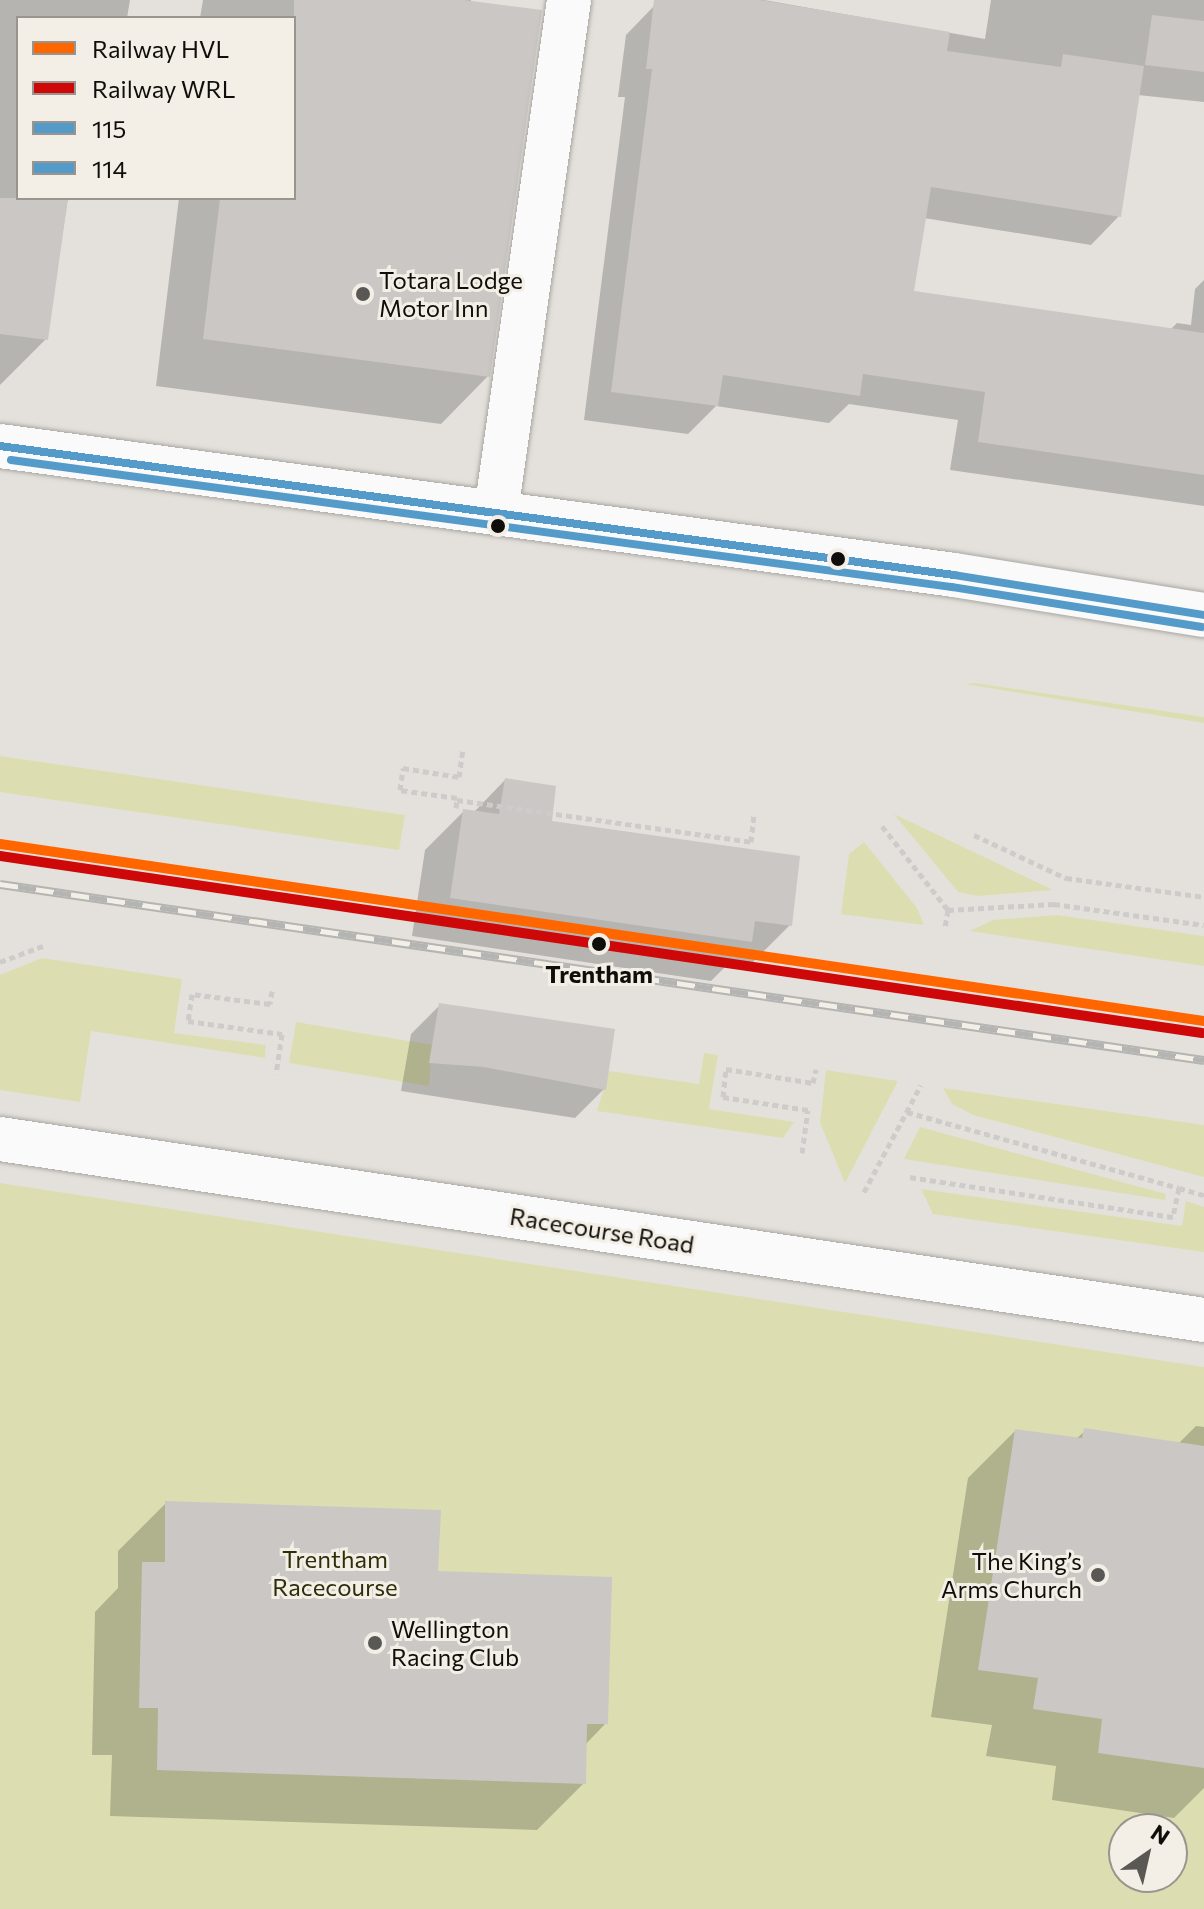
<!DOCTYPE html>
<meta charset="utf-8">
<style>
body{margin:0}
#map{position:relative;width:1204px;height:1909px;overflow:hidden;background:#e4e1dc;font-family:Commissioner,sans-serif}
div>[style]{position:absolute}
.green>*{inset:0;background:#dcdeb1}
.shadow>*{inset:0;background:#0003}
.building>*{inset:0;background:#cac7c4}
.path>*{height:5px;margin-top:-2.5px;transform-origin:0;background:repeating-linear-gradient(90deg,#cdccca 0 6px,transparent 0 10px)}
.roads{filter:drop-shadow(0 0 2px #a9a7a3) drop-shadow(0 0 2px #a9a7a3)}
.minor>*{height:44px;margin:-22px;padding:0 22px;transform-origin:22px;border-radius:22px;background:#fbfafa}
.rail>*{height:9px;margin-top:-4.5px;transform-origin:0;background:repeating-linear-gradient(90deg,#f4efe6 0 18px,#b4b4b3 0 36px);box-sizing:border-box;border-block:2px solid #b4b4b3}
.bus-1>*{height:8px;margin:-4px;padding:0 4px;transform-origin:4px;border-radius:4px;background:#549bc9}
.bus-2>*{height:8px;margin:-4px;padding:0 4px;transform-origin:4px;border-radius:4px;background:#549bc9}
.rail-1>*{height:10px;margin:-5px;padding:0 5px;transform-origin:5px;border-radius:5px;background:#f60}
.rail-2>*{height:10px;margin:-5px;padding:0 5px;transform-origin:5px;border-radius:5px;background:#ce0808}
.dots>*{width:22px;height:22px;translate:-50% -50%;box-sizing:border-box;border:4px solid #f4efe6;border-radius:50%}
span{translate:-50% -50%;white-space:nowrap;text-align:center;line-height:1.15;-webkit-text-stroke:6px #f4efe6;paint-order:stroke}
.poi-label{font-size:24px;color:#100e0b}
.left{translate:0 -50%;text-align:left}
.right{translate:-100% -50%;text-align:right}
.stop-label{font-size:24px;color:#100e0b;font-weight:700}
.street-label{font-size:24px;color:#100e0b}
.park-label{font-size:24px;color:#2e2f0a}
.legend{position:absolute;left:16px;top:16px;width:280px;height:184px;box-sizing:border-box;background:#f4efe6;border:2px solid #99958e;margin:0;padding:10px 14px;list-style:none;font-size:24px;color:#100e0b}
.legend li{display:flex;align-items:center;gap:16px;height:40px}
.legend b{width:40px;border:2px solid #99958e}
.north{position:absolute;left:1108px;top:1813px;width:80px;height:80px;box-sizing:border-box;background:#f4efe6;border:2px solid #99958e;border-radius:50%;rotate:34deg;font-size:22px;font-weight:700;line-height:32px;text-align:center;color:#100e0b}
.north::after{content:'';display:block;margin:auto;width:28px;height:36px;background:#5a5854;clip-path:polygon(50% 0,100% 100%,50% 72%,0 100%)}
</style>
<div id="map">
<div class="green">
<i style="clip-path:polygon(975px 683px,1204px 717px,1204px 723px,965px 684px)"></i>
<i style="clip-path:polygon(0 756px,405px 815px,399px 850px,0 792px)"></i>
<i style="clip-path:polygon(894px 814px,1053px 890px,978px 896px,958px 892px)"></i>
<i style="clip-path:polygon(864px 842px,917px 908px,924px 925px,841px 914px,849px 854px)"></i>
<i style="clip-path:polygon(1057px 915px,1204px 936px,1204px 966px,970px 931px,993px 920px)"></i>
<i style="clip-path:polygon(42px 958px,182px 979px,174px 1033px,266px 1045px,265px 1058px,91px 1031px,80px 1102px,0 1090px,0 975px)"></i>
<i style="clip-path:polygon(296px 1022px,432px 1045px,429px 1086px,289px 1063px)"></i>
<i style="clip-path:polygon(704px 1053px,718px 1055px,709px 1109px,794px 1122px,783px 1138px,597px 1111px,609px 1071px,699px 1084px)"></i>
<i style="clip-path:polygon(826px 1070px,898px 1081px,845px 1183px,820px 1123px)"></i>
<i style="clip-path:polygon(943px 1088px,1204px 1125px,1204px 1177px,973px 1115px,952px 1104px)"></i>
<i style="clip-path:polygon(920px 1127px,1166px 1194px,1165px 1200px,904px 1159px)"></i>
<i style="clip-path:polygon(evenodd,0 1183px,1204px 1367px,1204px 1909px,0 1909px,0 1183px,1124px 1829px,1172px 1829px,1172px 1877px,1124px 1877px,1124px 1829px)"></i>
<i style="clip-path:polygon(921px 1189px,1182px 1226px,1186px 1201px,1204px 1207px,1204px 1252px,933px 1214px)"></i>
</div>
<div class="shadow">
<i style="clip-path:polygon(0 0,130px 0,127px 18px,18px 18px,18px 198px,68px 198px,46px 339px,0 385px)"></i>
<i style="clip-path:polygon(203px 0,471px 0,488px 376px,441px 424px,156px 386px,179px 198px,294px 198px,294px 18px,200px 18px)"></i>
<i style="clip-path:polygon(679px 0,764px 0,985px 39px,991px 0,1204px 0,1204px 102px,1138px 95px,1119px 216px,1091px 245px,924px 218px,912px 293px,1170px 330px,1177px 323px,1191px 325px,1195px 289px,1204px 280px,1204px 506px,950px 470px,958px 420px,849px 404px,829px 423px,716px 406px,688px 434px,584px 420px,625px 97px,618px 97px,626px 35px,654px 6px)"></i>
<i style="clip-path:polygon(505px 780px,549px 823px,790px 925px,751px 964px,731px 961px,711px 981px,412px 936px,425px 850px,464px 811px,474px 812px)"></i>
<i style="clip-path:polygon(439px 1006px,604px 1089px,575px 1118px,401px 1091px,411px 1034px)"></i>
<i style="clip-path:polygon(1196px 1426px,1204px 1427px,1204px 1788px,1174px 1818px,1052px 1800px,1056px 1766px,986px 1756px,992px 1725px,931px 1717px,968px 1478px,1015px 1431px,1076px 1439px,1085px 1431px,1178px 1444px)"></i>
<i style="clip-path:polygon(166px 1503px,436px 1573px,606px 1723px,585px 1745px,584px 1783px,537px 1830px,110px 1816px,112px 1755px,92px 1755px,95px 1612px,118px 1588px,118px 1551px)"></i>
</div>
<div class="building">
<i style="clip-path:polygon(294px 0,464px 0,542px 10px,490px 377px,203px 339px,220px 198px,294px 198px)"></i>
<i style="clip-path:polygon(654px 0,760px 0,950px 32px,947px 51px,1061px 67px,1063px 54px,1144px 66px,1121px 217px,931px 187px,914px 291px,1204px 333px,1204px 475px,978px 442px,985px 392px,863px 374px,860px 396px,723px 375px,718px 406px,611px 392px,652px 69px,646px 69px)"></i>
<i style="clip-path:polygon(1152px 15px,1204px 21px,1204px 72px,1145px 65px)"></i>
<i style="clip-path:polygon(0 198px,68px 198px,48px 340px,0 334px)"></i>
<i style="clip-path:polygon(505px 778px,556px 786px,552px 821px,800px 856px,792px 926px,755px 921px,752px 942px,450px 898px,463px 809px,499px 814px)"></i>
<i style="clip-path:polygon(439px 1003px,615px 1029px,606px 1090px,484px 1067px,429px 1063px)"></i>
<i style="clip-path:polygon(1084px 1428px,1204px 1446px,1204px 1768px,1098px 1753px,1102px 1719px,1033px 1709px,1038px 1678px,978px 1670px,1015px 1429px,1082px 1438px)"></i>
<i style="clip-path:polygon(165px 1501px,441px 1510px,438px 1571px,612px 1577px,608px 1724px,587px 1724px,586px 1784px,157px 1770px,158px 1708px,139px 1708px,142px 1562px,165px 1562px)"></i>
</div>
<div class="path">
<i style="left:457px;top:800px;width:297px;rotate:8.1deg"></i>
<i style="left:751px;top:842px;width:30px;rotate:-84deg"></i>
<i style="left:456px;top:808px;width:10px;rotate:-84deg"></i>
<i style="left:457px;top:798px;width:58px;rotate:-172deg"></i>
<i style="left:400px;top:790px;width:22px;rotate:-82deg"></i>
<i style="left:403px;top:768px;width:57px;rotate:9.1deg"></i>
<i style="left:459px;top:777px;width:27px;rotate:-82deg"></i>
<i style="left:882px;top:826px;width:107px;rotate:51.8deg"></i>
<i style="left:948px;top:910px;width:17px;rotate:100deg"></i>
<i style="left:974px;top:835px;width:102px;rotate:25.1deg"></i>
<i style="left:1066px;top:878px;width:139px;rotate:7.8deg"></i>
<i style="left:948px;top:910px;width:106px;rotate:-3.2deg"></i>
<i style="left:1054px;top:904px;width:151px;rotate:8deg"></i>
<i style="left:0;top:962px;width:46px;rotate:-20.4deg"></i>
<i style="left:272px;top:991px;width:13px;rotate:99deg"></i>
<i style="left:270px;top:1004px;width:79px;rotate:-172.7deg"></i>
<i style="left:192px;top:994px;width:27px;rotate:98deg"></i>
<i style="left:188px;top:1021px;width:95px;rotate:7.9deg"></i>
<i style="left:282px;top:1034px;width:40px;rotate:98.5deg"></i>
<i style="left:907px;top:1112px;width:282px;rotate:15.6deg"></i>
<i style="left:1179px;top:1188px;width:30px;rotate:102deg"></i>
<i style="left:1173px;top:1217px;width:267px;rotate:-171.4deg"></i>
<i style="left:802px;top:1153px;width:43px;rotate:-82.1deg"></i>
<i style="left:808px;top:1110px;width:86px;rotate:-171.3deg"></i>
<i style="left:723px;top:1097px;width:28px;rotate:-84deg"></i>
<i style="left:726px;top:1069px;width:88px;rotate:9.1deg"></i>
<i style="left:813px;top:1083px;width:14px;rotate:-78deg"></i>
<i style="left:1179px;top:1188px;width:26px;rotate:16deg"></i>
<i style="left:864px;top:1192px;width:121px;rotate:-62deg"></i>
</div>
<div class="roads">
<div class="minor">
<i style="left:0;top:446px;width:963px;rotate:7.7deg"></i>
<i style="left:954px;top:575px;width:253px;rotate:9.1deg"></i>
<i style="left:496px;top:512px;width:517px;rotate:-81.89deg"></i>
<i style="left:0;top:1139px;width:1218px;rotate:8.55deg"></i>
</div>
</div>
<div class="rail">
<i style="left:0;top:884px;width:1217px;rotate:8.32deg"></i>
</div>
<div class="bus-1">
<i style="left:0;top:446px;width:963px;rotate:7.7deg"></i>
<i style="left:954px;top:575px;width:253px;rotate:9.1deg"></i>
</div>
<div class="bus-2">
<i style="left:11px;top:460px;width:950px;rotate:7.69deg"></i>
<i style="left:952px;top:587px;width:253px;rotate:9.1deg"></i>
</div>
<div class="rail-1">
<i style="left:0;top:844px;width:1217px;rotate:8.36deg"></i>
</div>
<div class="rail-2">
<i style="left:0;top:856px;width:1215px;rotate:8.38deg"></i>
</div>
<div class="dots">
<i style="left:363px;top:294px;background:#5a5854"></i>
<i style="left:498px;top:526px;background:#100e0b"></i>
<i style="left:838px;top:559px;background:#100e0b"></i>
<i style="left:599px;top:944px;background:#100e0b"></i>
<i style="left:1098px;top:1575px;background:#5a5854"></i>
<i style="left:375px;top:1643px;background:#5a5854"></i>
</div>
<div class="poi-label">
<span class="left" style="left:379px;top:294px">Totara Lodge<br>Motor Inn</span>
<span class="right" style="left:1082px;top:1575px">The King’s<br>Arms Church</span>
<span class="left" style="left:391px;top:1643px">Wellington<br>Racing Club</span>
</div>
<div class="stop-label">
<span style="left:599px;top:974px">Trentham</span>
</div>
<div class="street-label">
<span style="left:602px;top:1230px;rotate:9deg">Racecourse Road</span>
</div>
<div class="park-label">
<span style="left:335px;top:1573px">Trentham<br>Racecourse</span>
</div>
<ul class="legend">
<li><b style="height:10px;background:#f60"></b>Railway HVL</li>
<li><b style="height:10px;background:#ce0808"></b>Railway WRL</li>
<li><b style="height:10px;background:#549bc9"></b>115</li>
<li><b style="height:10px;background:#549bc9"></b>114</li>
</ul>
<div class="north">N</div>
</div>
